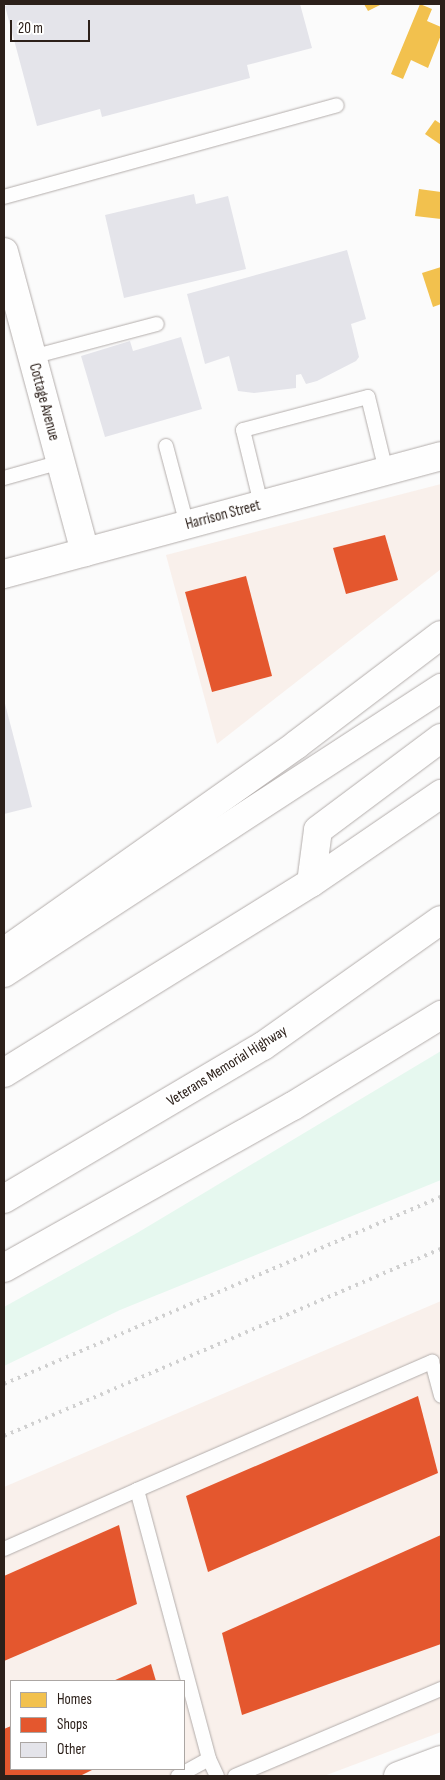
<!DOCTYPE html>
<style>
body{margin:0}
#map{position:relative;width:445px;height:1780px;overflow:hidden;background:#fbfbfb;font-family:"Sofia Sans Condensed",sans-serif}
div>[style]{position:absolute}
.built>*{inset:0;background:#f9f0eb}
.green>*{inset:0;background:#e6f8ef}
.homes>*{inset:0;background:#f2c14e}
.shops>*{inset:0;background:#e4572e}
.building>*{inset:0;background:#e4e4ea}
.roads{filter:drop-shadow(0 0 1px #b3adab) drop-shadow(0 0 1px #b3adab)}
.service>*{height:14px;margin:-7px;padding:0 7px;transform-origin:7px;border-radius:7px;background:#fefefe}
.minor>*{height:28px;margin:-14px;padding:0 14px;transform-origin:14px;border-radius:14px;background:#fefefe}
.tertiary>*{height:28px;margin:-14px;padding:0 14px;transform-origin:14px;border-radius:14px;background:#fefefe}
.secondary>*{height:28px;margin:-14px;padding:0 14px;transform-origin:14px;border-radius:14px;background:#fefefe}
.motorway>*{height:28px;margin:-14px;padding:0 14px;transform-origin:14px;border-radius:14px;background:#fefefe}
.rail>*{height:4px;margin-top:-2px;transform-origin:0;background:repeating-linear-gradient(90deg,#d0d0d0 0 2.5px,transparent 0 7.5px)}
span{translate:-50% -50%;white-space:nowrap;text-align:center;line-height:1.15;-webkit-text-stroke:5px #fff;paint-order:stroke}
.street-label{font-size:15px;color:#2c201a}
.frame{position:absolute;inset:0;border:5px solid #2c201a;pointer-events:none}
.legend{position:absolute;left:10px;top:1680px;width:175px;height:90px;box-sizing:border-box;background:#fff;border:1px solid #aba6a3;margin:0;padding:6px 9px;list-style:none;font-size:15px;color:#2c201a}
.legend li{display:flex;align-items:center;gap:10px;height:25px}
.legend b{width:25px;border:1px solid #aba6a3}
.scale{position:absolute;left:10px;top:20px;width:80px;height:22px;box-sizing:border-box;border:2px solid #2c201a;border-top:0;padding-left:6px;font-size:15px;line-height:18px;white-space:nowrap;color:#2c201a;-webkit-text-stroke:4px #fff;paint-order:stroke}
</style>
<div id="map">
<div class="built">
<i style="clip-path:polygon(441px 484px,441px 569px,217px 744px,166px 555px)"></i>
<i style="clip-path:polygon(evenodd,441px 1301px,441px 1732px,324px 1776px,4px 1776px,4px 1487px,441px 1301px,11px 1681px,184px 1681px,184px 1769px,11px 1769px,11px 1681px)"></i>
</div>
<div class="green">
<i style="clip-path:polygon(441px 1051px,441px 1180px,120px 1310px,4px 1366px,4px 1307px,137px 1233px)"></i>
</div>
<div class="homes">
<i style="clip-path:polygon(364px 4px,382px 4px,368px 11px)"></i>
<i style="clip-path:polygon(420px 4px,432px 9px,427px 21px,441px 27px,441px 35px,428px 68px,411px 60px,403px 79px,391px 74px)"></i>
<i style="clip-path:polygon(435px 120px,441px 124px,441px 145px,425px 134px)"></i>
<i style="clip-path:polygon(419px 189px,441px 192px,441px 219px,415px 216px)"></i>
<i style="clip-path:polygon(441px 267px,441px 304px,433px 307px,422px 273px)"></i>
</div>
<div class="shops">
<i style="clip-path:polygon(385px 535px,398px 580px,346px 594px,333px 548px)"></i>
<i style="clip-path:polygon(246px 576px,272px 676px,212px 692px,185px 592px)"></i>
<i style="clip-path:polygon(418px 1396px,438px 1473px,208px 1572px,186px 1496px)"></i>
<i style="clip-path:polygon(119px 1525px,137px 1604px,4px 1661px,4px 1576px)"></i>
<i style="clip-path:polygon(441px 1535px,441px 1644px,242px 1715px,222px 1633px)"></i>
<i style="clip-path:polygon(151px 1664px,156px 1681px,113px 1681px)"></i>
<i style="clip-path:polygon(11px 1726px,11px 1769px,94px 1769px,80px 1776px,4px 1776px,4px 1729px)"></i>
</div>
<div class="building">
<i style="clip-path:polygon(12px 4px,300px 4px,312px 48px,247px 65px,250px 78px,102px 117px,100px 109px,37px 126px,5px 6px)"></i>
<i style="clip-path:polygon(194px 194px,196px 204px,228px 196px,246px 269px,124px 298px,105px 215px)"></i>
<i style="clip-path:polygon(347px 250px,366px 319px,351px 324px,359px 357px,356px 361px,317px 381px,306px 384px,301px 374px,296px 375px,296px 388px,254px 393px,238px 391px,229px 356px,205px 364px,187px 294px)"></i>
<i style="clip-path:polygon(181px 337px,202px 409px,105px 437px,81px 356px,130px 341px,133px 351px)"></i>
<i style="clip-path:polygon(4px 700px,32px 807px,4px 814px)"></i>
</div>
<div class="roads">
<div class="service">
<i style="left:4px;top:197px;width:345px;rotate:-15.4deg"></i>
<i style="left:32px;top:357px;width:129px;rotate:-14.8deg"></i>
<i style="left:166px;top:446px;width:82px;rotate:75.1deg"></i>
<i style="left:4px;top:478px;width:59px;rotate:-15.7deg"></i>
<i style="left:261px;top:504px;width:76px;rotate:-103.7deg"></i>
<i style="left:243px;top:430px;width:129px;rotate:-14.8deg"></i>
<i style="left:368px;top:397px;width:76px;rotate:76.3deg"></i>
<i style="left:137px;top:1490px;width:322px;rotate:-23.5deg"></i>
<i style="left:432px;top:1362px;width:35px;rotate:75deg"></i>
<i style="left:4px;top:1549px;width:145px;rotate:-23.9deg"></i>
<i style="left:137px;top:1490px;width:278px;rotate:75deg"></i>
<i style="left:209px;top:1759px;width:19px;rotate:65deg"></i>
<i style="left:178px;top:1776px;width:35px;rotate:-29deg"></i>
<i style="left:235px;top:1776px;width:224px;rotate:-22.9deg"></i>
</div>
<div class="minor">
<i style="left:4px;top:252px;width:311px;rotate:74.9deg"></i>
</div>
<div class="tertiary">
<i style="left:4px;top:574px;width:453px;rotate:-15.1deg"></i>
</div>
<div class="secondary">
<i style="left:398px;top:1776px;width:46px;rotate:-20.4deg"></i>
</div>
<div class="motorway">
<i style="left:311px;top:883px;width:53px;rotate:-82.5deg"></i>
<i style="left:318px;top:830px;width:154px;rotate:-36.8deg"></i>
<i style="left:4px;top:952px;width:358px;rotate:-35.3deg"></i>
<i style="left:296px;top:745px;width:182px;rotate:-37.2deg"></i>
<i style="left:4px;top:973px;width:522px;rotate:-33.11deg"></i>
<i style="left:4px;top:1073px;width:361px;rotate:-31.8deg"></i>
<i style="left:311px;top:883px;width:158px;rotate:-34.4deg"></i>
<i style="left:4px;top:1199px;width:301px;rotate:-30.6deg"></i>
<i style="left:263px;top:1046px;width:218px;rotate:-35.3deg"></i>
<i style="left:4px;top:1268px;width:331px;rotate:-29.3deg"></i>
<i style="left:293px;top:1106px;width:174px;rotate:-31.6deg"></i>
</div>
</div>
<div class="rail">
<i style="left:4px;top:1384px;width:475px;rotate:-23.2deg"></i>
<i style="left:4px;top:1436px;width:475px;rotate:-23.2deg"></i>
</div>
<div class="street-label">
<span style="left:44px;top:402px;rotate:75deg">Cottage Avenue</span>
<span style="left:223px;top:515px;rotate:-15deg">Harrison Street</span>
<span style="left:227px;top:1066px;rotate:-32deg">Veterans Memorial Highway</span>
</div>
<div class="frame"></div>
<ul class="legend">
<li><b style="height:14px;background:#f2c14e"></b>Homes</li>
<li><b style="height:14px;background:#e4572e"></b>Shops</li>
<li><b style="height:14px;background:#e4e4ea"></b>Other</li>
</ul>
<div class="scale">20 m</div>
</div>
